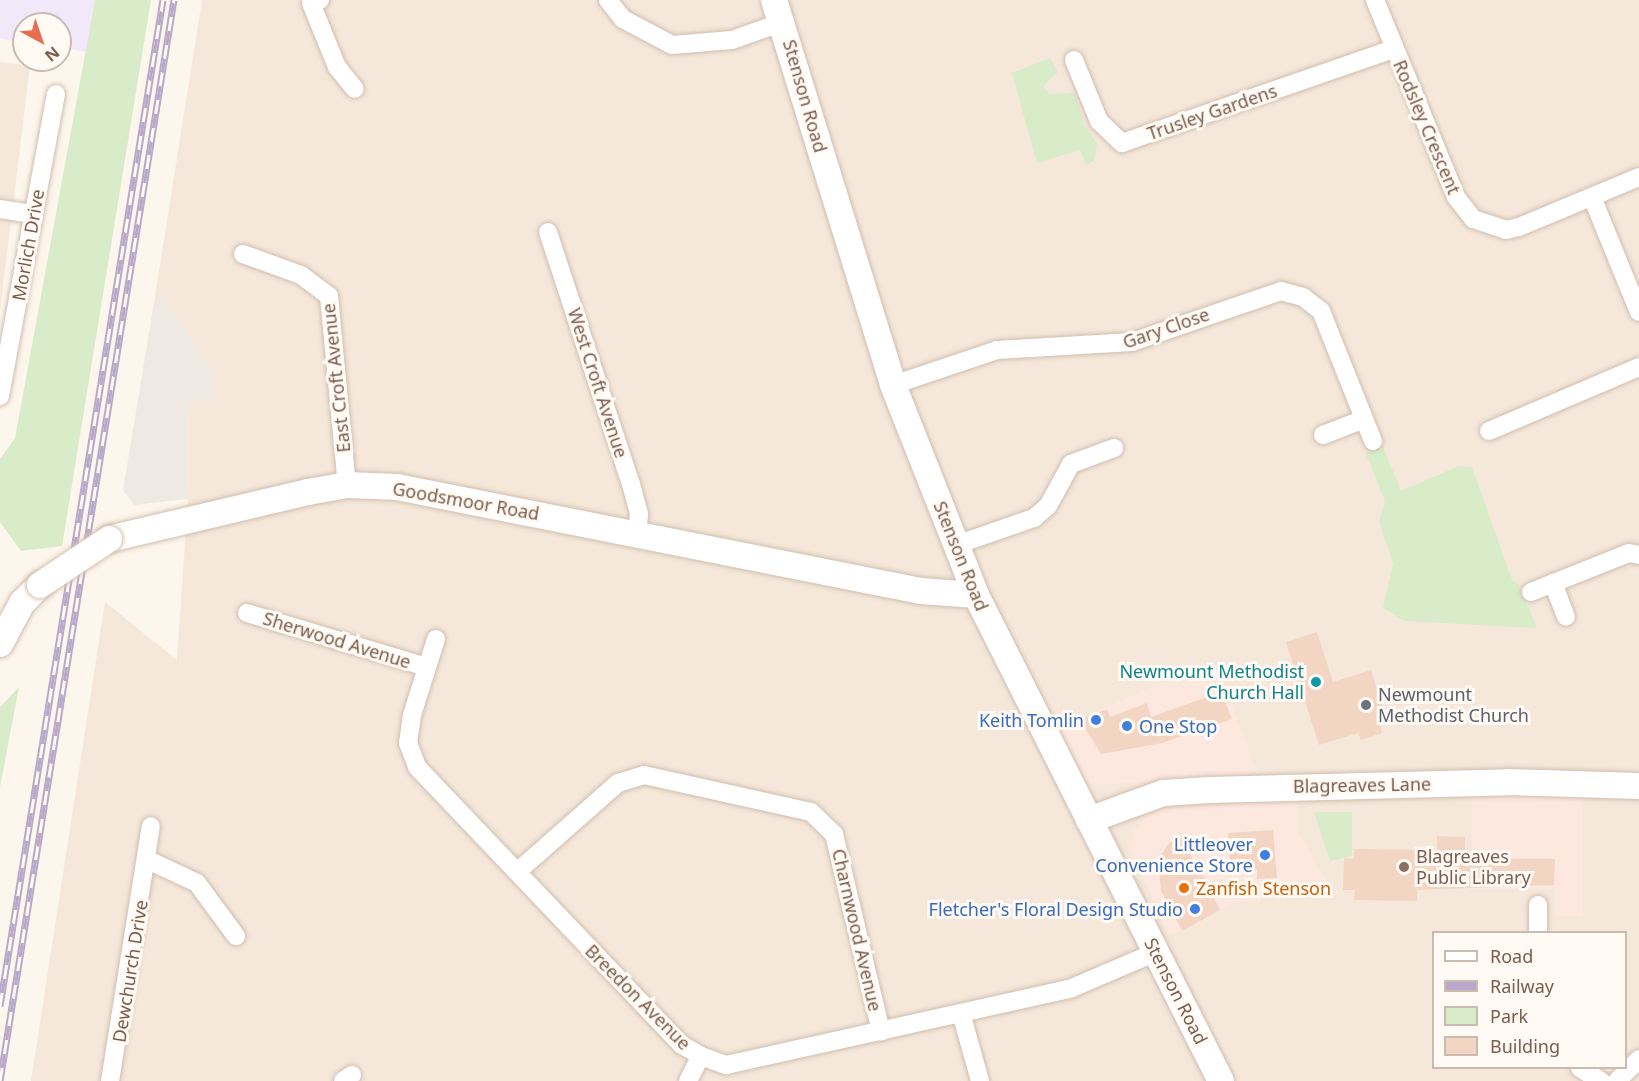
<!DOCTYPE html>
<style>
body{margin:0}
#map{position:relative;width:1639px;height:1081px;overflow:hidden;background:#fdf6ec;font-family:"Noto Sans",sans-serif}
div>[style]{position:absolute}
.residential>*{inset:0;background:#f5e8da}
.commercial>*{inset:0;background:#fde8e0}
.industrial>*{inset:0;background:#efe9e4}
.education>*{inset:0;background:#f3e8fa}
.green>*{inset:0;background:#d8ecc9}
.building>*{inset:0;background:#f3d5c3}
.roads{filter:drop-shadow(0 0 2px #d1beb0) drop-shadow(0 0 2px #d1beb0)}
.street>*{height:18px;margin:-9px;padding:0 9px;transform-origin:9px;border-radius:9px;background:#fff}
.secondary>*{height:26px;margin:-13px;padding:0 13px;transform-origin:13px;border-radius:13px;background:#fff}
.rail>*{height:7px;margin-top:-3.5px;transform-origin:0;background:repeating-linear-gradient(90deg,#fffaf3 0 14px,#b9a8c9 0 28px);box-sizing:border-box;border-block:2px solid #b9a8c9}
.bridges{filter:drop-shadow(0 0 2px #d6c0b0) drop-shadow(0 0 2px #d6c0b0)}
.secondary-bridge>*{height:26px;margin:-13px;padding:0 13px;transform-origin:13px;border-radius:13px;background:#fff}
.dots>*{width:16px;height:16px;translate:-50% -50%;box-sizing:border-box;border:3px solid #fffaf3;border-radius:50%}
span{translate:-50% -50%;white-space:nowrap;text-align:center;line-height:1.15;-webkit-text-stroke:6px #fffaf3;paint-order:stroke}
.street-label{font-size:18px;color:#7a5c4d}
.culture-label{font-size:18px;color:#0d838f}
.right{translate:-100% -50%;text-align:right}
.worship-label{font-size:18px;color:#5b616d}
.left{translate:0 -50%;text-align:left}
.shop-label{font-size:18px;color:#366cbe}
.education-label{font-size:18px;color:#785e54}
.food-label{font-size:18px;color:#c56008}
.legend{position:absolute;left:1432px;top:931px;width:195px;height:138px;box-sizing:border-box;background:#fffaf3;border:2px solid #cabbb1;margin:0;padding:8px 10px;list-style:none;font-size:18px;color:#7a5c4d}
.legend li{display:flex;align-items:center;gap:12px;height:30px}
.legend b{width:30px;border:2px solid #cabbb1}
.north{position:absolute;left:12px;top:12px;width:60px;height:60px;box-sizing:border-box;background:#fffaf3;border:2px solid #cabbb1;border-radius:50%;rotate:140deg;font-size:16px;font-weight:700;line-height:24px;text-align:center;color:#7a5c4d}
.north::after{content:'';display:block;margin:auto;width:21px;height:27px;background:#e76f51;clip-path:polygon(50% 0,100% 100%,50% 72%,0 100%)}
</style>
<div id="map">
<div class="residential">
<i style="clip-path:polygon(evenodd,202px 0,1639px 0,1639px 1081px,31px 1081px,105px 602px,177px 660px,188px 499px,187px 404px,165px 297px,154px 303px,202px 0,1434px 932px,1626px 932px,1626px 1068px,1434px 1068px,1434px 932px)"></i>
<i style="clip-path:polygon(0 62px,30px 66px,0 311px)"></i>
</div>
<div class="commercial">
<i style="clip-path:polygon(1217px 668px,1258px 774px,1094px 785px,1084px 780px,1057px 730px,1185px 672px)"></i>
<i style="clip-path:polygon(1472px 795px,1583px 795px,1583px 916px,1555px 916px,1555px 889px,1471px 889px)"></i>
<i style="clip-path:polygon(1297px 800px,1297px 831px,1330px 887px,1234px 903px,1169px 936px,1131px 850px,1135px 830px,1146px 817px,1165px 809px)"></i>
</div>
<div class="industrial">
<i style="clip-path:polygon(164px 297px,215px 374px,214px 398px,187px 404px,188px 499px,134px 505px,123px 490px,154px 303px)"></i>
</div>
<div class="education">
<i style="clip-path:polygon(0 0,104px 0,95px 53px,60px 48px,60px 24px,24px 24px,24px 42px,0 39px)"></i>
</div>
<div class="green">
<i style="clip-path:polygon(95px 0,151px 0,62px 546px,21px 551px,0 522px,0 459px,15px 438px)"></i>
<i style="clip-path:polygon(1050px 58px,1058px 72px,1043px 86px,1049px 94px,1075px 93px,1084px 125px,1097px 143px,1095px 160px,1086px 165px,1080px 150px,1037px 163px,1012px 73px)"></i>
<i style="clip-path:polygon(1382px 444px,1401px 491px,1459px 466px,1472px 467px,1512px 580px,1519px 585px,1537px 628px,1404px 621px,1383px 608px,1393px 563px,1379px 522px,1385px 501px,1365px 452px)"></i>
<i style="clip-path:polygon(19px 687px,0 787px,0 707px)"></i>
<i style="clip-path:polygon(1314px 812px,1352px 812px,1352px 856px,1330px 861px)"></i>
</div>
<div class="building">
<i style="clip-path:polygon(1317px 632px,1333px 682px,1371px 670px,1387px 720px,1379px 723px,1382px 733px,1361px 740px,1358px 733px,1319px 745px,1286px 642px)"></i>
<i style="clip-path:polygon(1221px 692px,1232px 719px,1162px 743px,1101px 754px,1080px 720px,1107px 709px,1110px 717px,1147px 703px,1151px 717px)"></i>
<i style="clip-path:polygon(1273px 830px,1277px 878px,1257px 879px,1257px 870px,1231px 873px,1228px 833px)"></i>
<i style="clip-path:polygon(1186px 836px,1195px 870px,1199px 868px,1220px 910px,1182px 931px,1161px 891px,1158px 860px,1169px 843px)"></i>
<i style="clip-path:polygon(1437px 836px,1465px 837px,1465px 859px,1555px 859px,1554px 885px,1417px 890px,1417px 901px,1354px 900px,1355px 890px,1343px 890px,1344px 858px,1354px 859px,1354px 849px,1437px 850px)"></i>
</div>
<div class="roads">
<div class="street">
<i style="left:320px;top:0;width:9px;rotate:162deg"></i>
<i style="left:311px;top:3px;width:69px;rotate:67.9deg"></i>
<i style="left:337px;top:67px;width:28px;rotate:51deg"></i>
<i style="left:608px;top:0;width:24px;rotate:52deg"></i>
<i style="left:623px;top:19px;width:55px;rotate:28deg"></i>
<i style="left:672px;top:45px;width:60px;rotate:-4.8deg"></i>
<i style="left:732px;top:40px;width:54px;rotate:-19.4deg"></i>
<i style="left:1375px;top:0;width:213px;rotate:67.6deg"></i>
<i style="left:1456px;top:197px;width:28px;rotate:52deg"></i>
<i style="left:1473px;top:219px;width:35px;rotate:18deg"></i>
<i style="left:1506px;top:230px;width:13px;rotate:-13deg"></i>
<i style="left:1519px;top:227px;width:130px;rotate:-22.6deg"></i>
<i style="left:1074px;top:60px;width:66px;rotate:67.7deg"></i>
<i style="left:1099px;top:121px;width:32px;rotate:44deg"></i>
<i style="left:1122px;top:143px;width:288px;rotate:-19.1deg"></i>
<i style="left:1592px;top:197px;width:124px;rotate:67.8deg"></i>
<i style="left:0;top:209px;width:33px;rotate:9deg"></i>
<i style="left:548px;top:232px;width:265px;rotate:71.8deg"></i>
<i style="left:631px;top:484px;width:31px;rotate:75deg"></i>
<i style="left:639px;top:514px;width:21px;rotate:95deg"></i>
<i style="left:243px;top:254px;width:62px;rotate:19.9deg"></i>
<i style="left:301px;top:275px;width:35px;rotate:37deg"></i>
<i style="left:329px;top:296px;width:190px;rotate:84.6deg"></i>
<i style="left:893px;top:385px;width:110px;rotate:-18.6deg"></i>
<i style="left:997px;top:350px;width:135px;rotate:-3.4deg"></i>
<i style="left:1132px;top:342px;width:157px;rotate:-18.9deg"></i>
<i style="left:1281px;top:291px;width:23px;rotate:15deg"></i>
<i style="left:1303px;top:297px;width:23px;rotate:38deg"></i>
<i style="left:1321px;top:311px;width:140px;rotate:68.2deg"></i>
<i style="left:0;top:396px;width:307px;rotate:-79.5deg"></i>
<i style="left:1489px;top:431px;width:163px;rotate:-23.1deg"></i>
<i style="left:1323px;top:435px;width:44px;rotate:-21.3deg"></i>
<i style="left:956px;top:545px;width:83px;rotate:-19.1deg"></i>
<i style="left:1034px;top:518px;width:18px;rotate:-41deg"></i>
<i style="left:1048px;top:506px;width:48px;rotate:-61.3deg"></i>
<i style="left:1071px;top:464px;width:46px;rotate:-20.4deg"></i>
<i style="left:1553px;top:583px;width:36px;rotate:69deg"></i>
<i style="left:1531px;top:592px;width:105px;rotate:-21.7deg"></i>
<i style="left:1629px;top:553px;width:10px;rotate:11deg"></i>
<i style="left:247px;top:613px;width:188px;rotate:16.7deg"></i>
<i style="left:436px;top:639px;width:80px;rotate:107.5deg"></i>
<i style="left:412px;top:715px;width:28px;rotate:98deg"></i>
<i style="left:408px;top:743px;width:26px;rotate:69deg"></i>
<i style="left:417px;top:767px;width:384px;rotate:46.4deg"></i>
<i style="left:682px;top:1045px;width:22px;rotate:30deg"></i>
<i style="left:701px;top:1056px;width:27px;rotate:20deg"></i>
<i style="left:726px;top:1065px;width:354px;rotate:-12.5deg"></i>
<i style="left:1072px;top:988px;width:91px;rotate:-23.2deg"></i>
<i style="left:148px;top:860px;width:54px;rotate:25.1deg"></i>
<i style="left:197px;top:883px;width:66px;rotate:53.7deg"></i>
<i style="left:517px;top:872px;width:135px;rotate:-41.4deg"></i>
<i style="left:618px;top:783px;width:27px;rotate:-17deg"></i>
<i style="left:644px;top:775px;width:171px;rotate:12.5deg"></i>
<i style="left:811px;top:812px;width:32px;rotate:44deg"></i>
<i style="left:834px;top:834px;width:203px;rotate:76.6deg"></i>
<i style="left:1538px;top:905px;width:27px;rotate:90deg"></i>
<i style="left:961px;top:1013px;width:71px;rotate:74.4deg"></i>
<i style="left:1580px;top:1068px;width:25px;rotate:32deg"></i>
<i style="left:110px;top:1081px;width:258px;rotate:-80.9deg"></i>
<i style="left:343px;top:1081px;width:11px;rotate:-34deg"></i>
<i style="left:688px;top:1081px;width:28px;rotate:-63deg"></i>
<i style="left:1617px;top:1081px;width:31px;rotate:-45deg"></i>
</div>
<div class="secondary">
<i style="left:774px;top:0;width:403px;rotate:72.8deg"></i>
<i style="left:893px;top:385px;width:226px;rotate:68.4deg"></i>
<i style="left:976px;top:595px;width:544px;rotate:63.25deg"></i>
<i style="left:109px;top:539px;width:204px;rotate:-13.3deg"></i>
<i style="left:308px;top:492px;width:40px;rotate:-10deg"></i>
<i style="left:347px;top:485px;width:50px;rotate:2.3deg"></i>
<i style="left:397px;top:487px;width:534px;rotate:11.23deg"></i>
<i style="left:921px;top:591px;width:55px;rotate:4.2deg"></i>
<i style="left:0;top:644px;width:47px;rotate:-61.8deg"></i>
<i style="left:22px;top:603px;width:25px;rotate:-45deg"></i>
<i style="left:1089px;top:820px;width:79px;rotate:-20deg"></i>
<i style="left:1163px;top:793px;width:46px;rotate:-3.7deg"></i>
<i style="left:1209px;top:790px;width:300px;rotate:-1.5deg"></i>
<i style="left:1509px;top:782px;width:130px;rotate:1.8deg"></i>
</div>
</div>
<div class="rail">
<i style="left:0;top:1006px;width:1019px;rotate:-80.8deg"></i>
<i style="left:0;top:1081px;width:1095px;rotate:-80.86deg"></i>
</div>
<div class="bridges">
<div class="secondary-bridge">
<i style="left:40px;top:585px;width:83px;rotate:-33.7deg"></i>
</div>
</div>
<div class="dots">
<i style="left:1316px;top:682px;background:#0f9aa8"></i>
<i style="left:1366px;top:705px;background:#6b7280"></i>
<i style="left:1096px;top:720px;background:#3f7fe0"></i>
<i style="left:1127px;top:726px;background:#3f7fe0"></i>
<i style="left:1265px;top:855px;background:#3f7fe0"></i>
<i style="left:1404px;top:867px;background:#8d6e63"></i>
<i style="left:1184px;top:888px;background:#e8710a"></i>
<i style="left:1195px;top:909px;background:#3f7fe0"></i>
</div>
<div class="street-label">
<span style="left:805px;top:96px;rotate:74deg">Stenson Road</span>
<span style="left:1212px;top:112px;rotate:-19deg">Trusley Gardens</span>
<span style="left:1427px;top:127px;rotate:67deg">Rodsley Crescent</span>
<span style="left:28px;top:245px;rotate:-80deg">Morlich Drive</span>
<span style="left:1166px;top:328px;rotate:-19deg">Gary Close</span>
<span style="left:336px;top:378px;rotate:-96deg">East Croft Avenue</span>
<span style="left:598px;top:383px;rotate:72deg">West Croft Avenue</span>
<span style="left:466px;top:501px;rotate:10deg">Goodsmoor Road</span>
<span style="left:961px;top:556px;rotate:68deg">Stenson Road</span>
<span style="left:337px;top:640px;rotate:17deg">Sherwood Avenue</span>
<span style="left:1362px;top:785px;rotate:-1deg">Blagreaves Lane</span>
<span style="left:857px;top:930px;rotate:77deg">Charnwood Avenue</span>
<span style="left:130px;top:971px;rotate:-81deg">Dewchurch Drive</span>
<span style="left:1176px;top:991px;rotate:63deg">Stenson Road</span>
<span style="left:638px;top:997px;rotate:45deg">Breedon Avenue</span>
</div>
<div class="culture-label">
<span class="right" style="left:1304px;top:682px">Newmount Methodist<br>Church Hall</span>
</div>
<div class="worship-label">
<span class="left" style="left:1378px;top:705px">Newmount<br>Methodist Church</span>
</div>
<div class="shop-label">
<span class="right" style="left:1084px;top:720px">Keith Tomlin</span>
<span class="left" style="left:1139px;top:726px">One Stop</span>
<span class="right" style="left:1253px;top:855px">Littleover<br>Convenience Store</span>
<span class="right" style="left:1183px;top:909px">Fletcher's Floral Design Studio</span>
</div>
<div class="education-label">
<span class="left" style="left:1416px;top:867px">Blagreaves<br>Public Library</span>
</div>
<div class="food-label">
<span class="left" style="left:1196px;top:888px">Zanfish Stenson</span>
</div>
<ul class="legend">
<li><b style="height:8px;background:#fff"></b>Road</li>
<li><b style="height:8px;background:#b9a8c9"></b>Railway</li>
<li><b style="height:16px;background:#d8ecc9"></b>Park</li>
<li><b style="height:16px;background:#f3d5c3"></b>Building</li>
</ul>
<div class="north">N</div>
</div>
